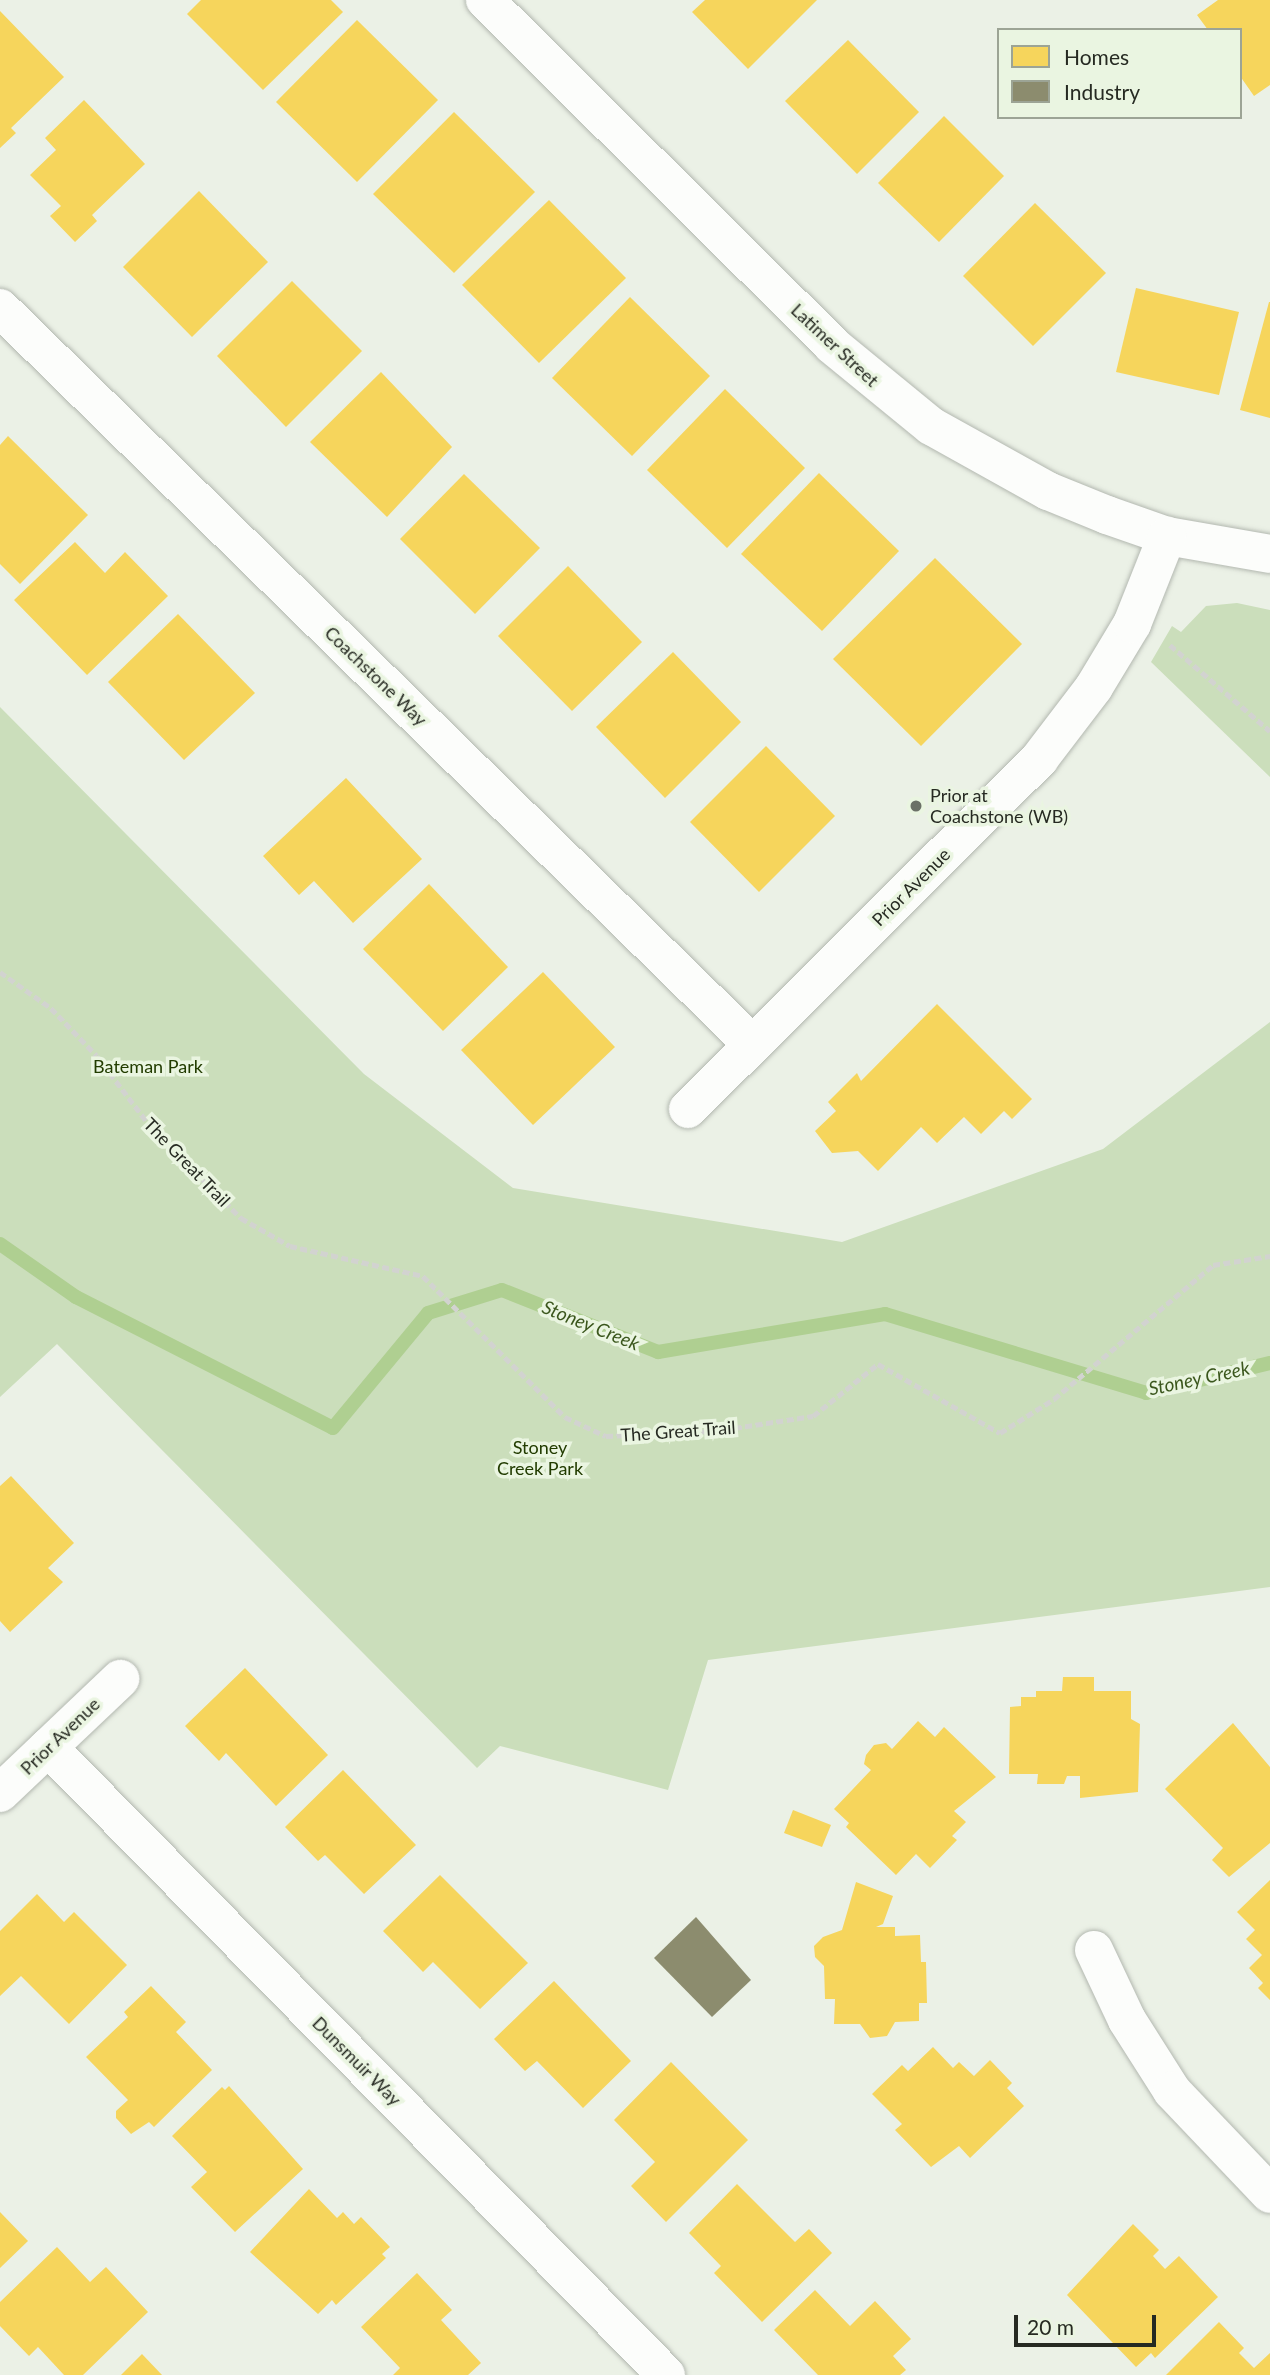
<!DOCTYPE html>
<style>
body{margin:0}
#map{position:relative;width:1270px;height:2375px;overflow:hidden;background:#ebf1e6;font-family:Lato,sans-serif}
div>[style]{position:absolute}
.green>*{inset:0;background:#cbdebb}
.homes>*{inset:0;background:#f6d55c}
.industry>*{inset:0;background:#8c8c6e}
.stream>*{height:14px;margin:-7px;padding:0 7px;transform-origin:7px;border-radius:7px;background:#afcf91}
.path>*{height:4.5px;margin-top:-2.25px;transform-origin:0;background:repeating-linear-gradient(90deg,#d2d3d0 0 7px,transparent 0 10.5px)}
.roads{filter:drop-shadow(0 0 2px #b3b8b0) drop-shadow(0 0 2px #b3b8b0)}
.minor>*{height:38px;margin:-19px;padding:0 19px;transform-origin:19px;border-radius:19px;background:#fcfdfb}
.dots>*{width:19px;height:19px;translate:-50% -50%;box-sizing:border-box;border:4px solid #eaf5e1;border-radius:50%}
span{translate:-50% -50%;white-space:nowrap;text-align:center;line-height:1.15;-webkit-text-stroke:7px #eaf5e1;paint-order:stroke}
.street-label{font-size:18px;color:#262a22}
.poi-label{font-size:18px;color:#262a22}
.left{translate:0 -50%;text-align:left}
.park-label{font-size:18px;color:#223c00}
.water-label{font-size:19px;color:#3b571d;font-style:italic}
.legend{position:absolute;left:997px;top:28px;width:245px;height:91px;box-sizing:border-box;background:#eaf5e1;border:2px solid #9ca495;margin:0;padding:9px 12px;list-style:none;font-size:21px;color:#262a22}
.legend li{display:flex;align-items:center;gap:14px;height:35px}
.legend b{width:35px;border:2px solid #9ca495}
.scale{position:absolute;left:1014px;top:2315px;width:142px;height:32px;box-sizing:border-box;border:4px solid #262a22;border-top:0;padding-left:9px;font-size:21px;line-height:24px;white-space:nowrap;color:#262a22;-webkit-text-stroke:5px #eaf5e1;paint-order:stroke}
</style>
<div id="map">
<div class="green">
<i style="clip-path:polygon(1237px 603px,1270px 610px,1270px 777px,1151px 662px,1172px 626px,1181px 632px,1206px 606px)"></i>
<i style="clip-path:polygon(0 707px,364px 1074px,513px 1188px,842px 1242px,1103px 1149px,1270px 1022px,1270px 1587px,708px 1660px,668px 1790px,500px 1746px,477px 1768px,57px 1344px,0 1397px)"></i>
</div>
<div class="homes">
<i style="clip-path:polygon(201px 0,331px 0,343px 12px,263px 90px,187px 14px)"></i>
<i style="clip-path:polygon(705px 0,817px 0,748px 69px,692px 12px)"></i>
<i style="clip-path:polygon(1218px 0,1270px 0,1270px 85px,1254px 96px,1240px 76px,1240px 30px,1208px 30px,1197px 15px)"></i>
<i style="clip-path:polygon(0 11px,64px 77px,11px 128px,16px 133px,0 148px)"></i>
<i style="clip-path:polygon(357px 20px,438px 100px,357px 182px,276px 102px)"></i>
<i style="clip-path:polygon(848px 40px,919px 112px,857px 174px,785px 101px)"></i>
<i style="clip-path:polygon(84px 100px,145px 164px,92px 215px,97px 221px,75px 242px,50px 216px,61px 206px,30px 175px,56px 150px,45px 138px)"></i>
<i style="clip-path:polygon(454px 112px,535px 192px,454px 273px,373px 194px)"></i>
<i style="clip-path:polygon(944px 116px,1004px 176px,939px 242px,878px 183px)"></i>
<i style="clip-path:polygon(199px 191px,268px 262px,192px 337px,123px 267px)"></i>
<i style="clip-path:polygon(549px 200px,626px 278px,539px 363px,462px 285px)"></i>
<i style="clip-path:polygon(1035px 203px,1106px 273px,1033px 346px,963px 276px)"></i>
<i style="clip-path:polygon(292px 281px,362px 351px,286px 427px,217px 356px)"></i>
<i style="clip-path:polygon(1136px 288px,1239px 312px,1219px 395px,1116px 372px)"></i>
<i style="clip-path:polygon(630px 297px,710px 376px,632px 456px,552px 378px)"></i>
<i style="clip-path:polygon(1269px 302px,1270px 302px,1270px 418px,1240px 410px)"></i>
<i style="clip-path:polygon(381px 372px,452px 447px,387px 517px,310px 442px)"></i>
<i style="clip-path:polygon(725px 389px,805px 468px,727px 548px,647px 470px)"></i>
<i style="clip-path:polygon(8px 436px,88px 515px,20px 584px,0 564px,0 445px)"></i>
<i style="clip-path:polygon(819px 473px,899px 551px,822px 631px,741px 554px)"></i>
<i style="clip-path:polygon(464px 474px,540px 548px,475px 614px,400px 539px)"></i>
<i style="clip-path:polygon(75px 542px,105px 573px,125px 552px,168px 596px,87px 675px,14px 600px)"></i>
<i style="clip-path:polygon(935px 558px,1022px 644px,921px 746px,833px 659px)"></i>
<i style="clip-path:polygon(568px 566px,642px 642px,572px 711px,498px 636px)"></i>
<i style="clip-path:polygon(178px 614px,255px 693px,184px 760px,108px 682px)"></i>
<i style="clip-path:polygon(673px 652px,741px 722px,665px 798px,596px 727px)"></i>
<i style="clip-path:polygon(766px 746px,835px 816px,759px 892px,690px 822px)"></i>
<i style="clip-path:polygon(346px 778px,422px 859px,353px 923px,314px 881px,299px 895px,263px 856px)"></i>
<i style="clip-path:polygon(429px 884px,508px 967px,443px 1031px,363px 949px)"></i>
<i style="clip-path:polygon(543px 972px,615px 1047px,533px 1125px,461px 1050px)"></i>
<i style="clip-path:polygon(937px 1004px,1032px 1099px,1012px 1119px,1004px 1111px,981px 1134px,964px 1117px,937px 1143px,921px 1127px,878px 1171px,858px 1151px,832px 1153px,815px 1131px,836px 1111px,828px 1102px,857px 1073px,861px 1081px)"></i>
<i style="clip-path:polygon(11px 1476px,74px 1543px,48px 1568px,63px 1582px,10px 1632px,0 1621px,0 1486px)"></i>
<i style="clip-path:polygon(245px 1668px,328px 1755px,276px 1806px,226px 1753px,219px 1761px,185px 1726px)"></i>
<i style="clip-path:polygon(1063px 1677px,1094px 1677px,1094px 1691px,1131px 1691px,1131px 1719px,1140px 1724px,1138px 1792px,1080px 1798px,1080px 1776px,1067px 1776px,1064px 1784px,1037px 1784px,1038px 1774px,1009px 1774px,1010px 1707px,1021px 1706px,1021px 1697px,1036px 1697px,1036px 1691px,1062px 1691px)"></i>
<i style="clip-path:polygon(918px 1721px,935px 1737px,944px 1727px,996px 1777px,954px 1811px,966px 1822px,952px 1836px,957px 1840px,930px 1868px,916px 1854px,896px 1875px,846px 1827px,849px 1823px,834px 1809px,871px 1770px,864px 1764px,866px 1755px,874px 1745px,886px 1743px,892px 1749px)"></i>
<i style="clip-path:polygon(1233px 1723px,1270px 1767px,1270px 1843px,1229px 1877px,1212px 1860px,1223px 1848px,1165px 1789px)"></i>
<i style="clip-path:polygon(343px 1770px,416px 1845px,364px 1894px,325px 1855px,318px 1861px,285px 1827px)"></i>
<i style="clip-path:polygon(793px 1810px,831px 1825px,822px 1847px,784px 1833px)"></i>
<i style="clip-path:polygon(440px 1875px,528px 1963px,480px 2009px,433px 1962px,423px 1972px,383px 1931px)"></i>
<i style="clip-path:polygon(1270px 1880px,1270px 2000px,1258px 1988px,1263px 1983px,1249px 1968px,1262px 1955px,1246px 1939px,1255px 1930px,1237px 1912px)"></i>
<i style="clip-path:polygon(856px 1882px,893px 1896px,883px 1924px,876px 1927px,895px 1927px,895px 1936px,920px 1935px,921px 1962px,926px 1962px,927px 2003px,919px 2003px,919px 2021px,895px 2022px,887px 2036px,870px 2038px,860px 2024px,834px 2024px,835px 1999px,825px 1999px,824px 1966px,815px 1957px,814px 1946px,823px 1937px,842px 1930px)"></i>
<i style="clip-path:polygon(37px 1894px,64px 1922px,74px 1912px,127px 1965px,69px 2024px,21px 1976px,0 1996px,0 1931px)"></i>
<i style="clip-path:polygon(554px 1981px,631px 2061px,583px 2108px,537px 2061px,525px 2071px,494px 2039px)"></i>
<i style="clip-path:polygon(151px 1986px,186px 2022px,176px 2032px,212px 2070px,154px 2127px,149px 2122px,131px 2134px,116px 2118px,116px 2111px,128px 2100px,86px 2057px,128px 2017px,124px 2012px)"></i>
<i style="clip-path:polygon(933px 2047px,953px 2068px,959px 2062px,974px 2076px,990px 2060px,1012px 2083px,1007px 2088px,1024px 2106px,970px 2158px,959px 2146px,931px 2167px,895px 2130px,902px 2124px,872px 2094px,902px 2065px,908px 2071px)"></i>
<i style="clip-path:polygon(671px 2062px,748px 2140px,666px 2222px,631px 2186px,655px 2162px,614px 2120px)"></i>
<i style="clip-path:polygon(229px 2086px,303px 2169px,235px 2232px,191px 2187px,207px 2172px,172px 2136px,222px 2087px,225px 2090px)"></i>
<i style="clip-path:polygon(737px 2184px,795px 2242px,809px 2229px,832px 2253px,762px 2322px,714px 2273px,721px 2266px,689px 2233px)"></i>
<i style="clip-path:polygon(309px 2189px,337px 2218px,343px 2212px,354px 2224px,361px 2217px,390px 2247px,382px 2254px,386px 2258px,336px 2305px,332px 2300px,318px 2314px,250px 2252px)"></i>
<i style="clip-path:polygon(0 2212px,28px 2241px,0 2268px)"></i>
<i style="clip-path:polygon(1133px 2224px,1159px 2250px,1153px 2256px,1165px 2269px,1179px 2256px,1218px 2297px,1155px 2358px,1151px 2353px,1136px 2367px,1067px 2295px)"></i>
<i style="clip-path:polygon(57px 2247px,90px 2282px,106px 2267px,148px 2312px,83px 2375px,64px 2375px,38px 2347px,29px 2356px,0 2326px,0 2302px)"></i>
<i style="clip-path:polygon(417px 2273px,452px 2310px,441px 2320px,481px 2363px,468px 2375px,393px 2375px,400px 2368px,361px 2327px)"></i>
<i style="clip-path:polygon(815px 2290px,850px 2326px,875px 2301px,911px 2339px,893px 2356px,906px 2370px,900px 2375px,818px 2375px,774px 2330px)"></i>
<i style="clip-path:polygon(1219px 2322px,1244px 2348px,1239px 2353px,1254px 2368px,1270px 2353px,1270px 2375px,1166px 2375px)"></i>
<i style="clip-path:polygon(142px 2354px,162px 2375px,121px 2375px)"></i>
</div>
<div class="industry">
<i style="clip-path:polygon(696px 1917px,751px 1980px,712px 2017px,654px 1958px)"></i>
</div>
<div class="stream">
<i style="left:0;top:1244px;width:93px;rotate:34.9deg"></i>
<i style="left:76px;top:1297px;width:288px;rotate:27deg"></i>
<i style="left:333px;top:1428px;width:149px;rotate:-50.4deg"></i>
<i style="left:428px;top:1313px;width:77px;rotate:-17.3deg"></i>
<i style="left:502px;top:1290px;width:168px;rotate:21.7deg"></i>
<i style="left:658px;top:1352px;width:230px;rotate:-9.5deg"></i>
<i style="left:885px;top:1314px;width:273px;rotate:16.8deg"></i>
<i style="left:1146px;top:1393px;width:128px;rotate:-13.6deg"></i>
</div>
<div class="path">
<i style="left:1170px;top:645px;width:132px;rotate:40.7deg"></i>
<i style="left:0;top:972px;width:62px;rotate:35.2deg"></i>
<i style="left:51px;top:1008px;width:66px;rotate:46.2deg"></i>
<i style="left:97px;top:1056px;width:89px;rotate:52.7deg"></i>
<i style="left:151px;top:1127px;width:128px;rotate:45.3deg"></i>
<i style="left:241px;top:1218px;width:56px;rotate:29.7deg"></i>
<i style="left:290px;top:1246px;width:136px;rotate:12.7deg"></i>
<i style="left:423px;top:1276px;width:200px;rotate:44.8deg"></i>
<i style="left:565px;top:1417px;width:45px;rotate:24.9deg"></i>
<i style="left:606px;top:1436px;width:108px;rotate:-2.7deg"></i>
<i style="left:714px;top:1431px;width:100px;rotate:-8.6deg"></i>
<i style="left:813px;top:1416px;width:83px;rotate:-38.7deg"></i>
<i style="left:878px;top:1364px;width:140px;rotate:29.5deg"></i>
<i style="left:1000px;top:1433px;width:64px;rotate:-32.2deg"></i>
<i style="left:1054px;top:1399px;width:208px;rotate:-40.1deg"></i>
<i style="left:1213px;top:1265px;width:58px;rotate:-9deg"></i>
</div>
<div class="roads">
<div class="minor">
<i style="left:485px;top:0;width:489px;rotate:44.8deg"></i>
<i style="left:832px;top:345px;width:128px;rotate:39.3deg"></i>
<i style="left:931px;top:426px;width:134px;rotate:29.1deg"></i>
<i style="left:1048px;top:491px;width:64px;rotate:22.1deg"></i>
<i style="left:1107px;top:515px;width:64px;rotate:19.3deg"></i>
<i style="left:1167px;top:536px;width:105px;rotate:9.9deg"></i>
<i style="left:0;top:308px;width:1052px;rotate:44.38deg"></i>
<i style="left:688px;top:1109px;width:497px;rotate:-44.9deg"></i>
<i style="left:1040px;top:758px;width:89px;rotate:-52.7deg"></i>
<i style="left:1094px;top:687px;width:74px;rotate:-58.9deg"></i>
<i style="left:1132px;top:624px;width:95px;rotate:-68.3deg"></i>
<i style="left:48px;top:1747px;width:881px;rotate:45.46deg"></i>
<i style="left:0;top:1793px;width:166px;rotate:-43.5deg"></i>
<i style="left:1094px;top:1950px;width:77px;rotate:64.8deg"></i>
<i style="left:1127px;top:2020px;width:84px;rotate:57.6deg"></i>
<i style="left:1172px;top:2091px;width:142px;rotate:46.4deg"></i>
</div>
</div>
<div class="dots">
<i style="left:916px;top:806px;background:#6b7067"></i>
</div>
<div class="street-label">
<span style="left:835px;top:345px;rotate:43deg">Latimer Street</span>
<span style="left:376px;top:676px;rotate:44deg">Coachstone Way</span>
<span style="left:911px;top:887px;rotate:-45deg">Prior Avenue</span>
<span style="left:187px;top:1162px;rotate:46deg">The Great Trail</span>
<span style="left:678px;top:1431px;rotate:-4deg">The Great Trail</span>
<span style="left:60px;top:1736px;rotate:-44deg">Prior Avenue</span>
<span style="left:357px;top:2061px;rotate:45deg">Dunsmuir Way</span>
</div>
<div class="poi-label">
<span class="left" style="left:930px;top:806px">Prior at<br>Coachstone (WB)</span>
</div>
<div class="park-label">
<span style="left:148px;top:1066px">Bateman Park</span>
<span style="left:540px;top:1458px">Stoney<br>Creek Park</span>
</div>
<div class="water-label">
<span style="left:591px;top:1325px;rotate:22deg">Stoney Creek</span>
<span style="left:1199px;top:1378px;rotate:-12deg">Stoney Creek</span>
</div>
<ul class="legend">
<li><b style="height:19px;background:#f6d55c"></b>Homes</li>
<li><b style="height:19px;background:#8c8c6e"></b>Industry</li>
</ul>
<div class="scale">20 m</div>
</div>
